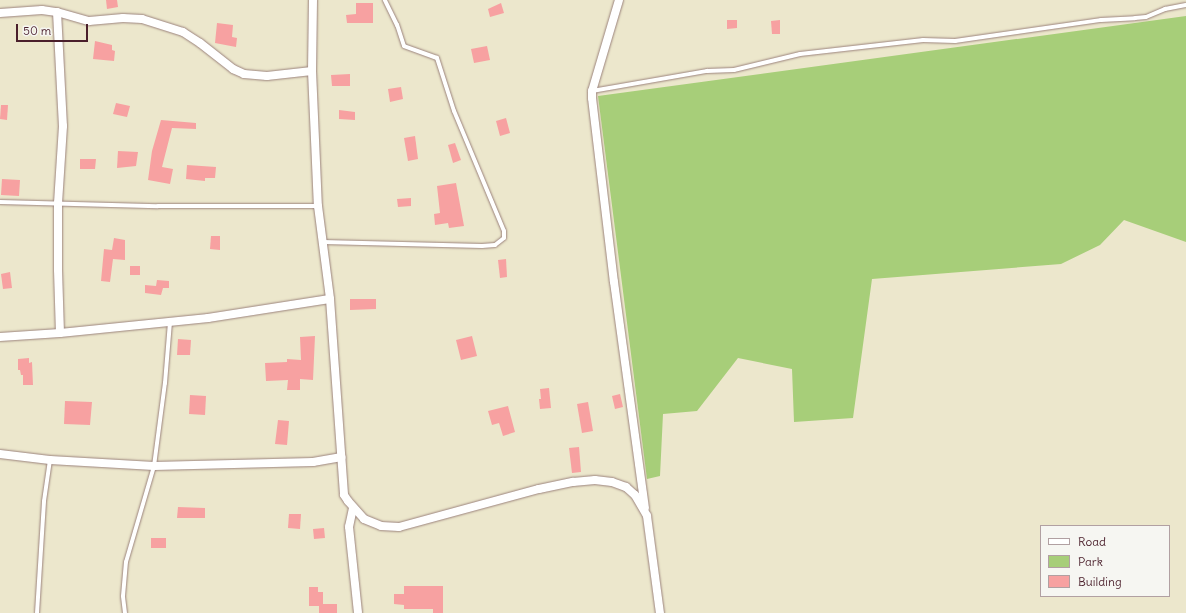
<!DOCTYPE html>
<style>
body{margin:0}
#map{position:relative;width:1186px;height:613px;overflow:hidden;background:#ece7cc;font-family:Delius,sans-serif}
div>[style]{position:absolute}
.green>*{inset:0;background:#a7ce79}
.building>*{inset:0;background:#f7a1a1}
.roads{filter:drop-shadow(0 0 1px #9b837c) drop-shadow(0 0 1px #9b837c)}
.service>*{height:4px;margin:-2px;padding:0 2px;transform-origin:2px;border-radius:2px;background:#fff}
.minor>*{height:8px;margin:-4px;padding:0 4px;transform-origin:4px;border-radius:4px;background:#fff}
span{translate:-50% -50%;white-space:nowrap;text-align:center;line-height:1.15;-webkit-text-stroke:4px #f6f6f2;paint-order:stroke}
.legend{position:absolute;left:1040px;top:525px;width:130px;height:72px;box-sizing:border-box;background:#f6f6f2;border:1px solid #b1a0a2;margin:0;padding:5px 7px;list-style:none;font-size:12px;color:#4a1f2b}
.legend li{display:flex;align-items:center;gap:8px;height:20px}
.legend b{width:20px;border:1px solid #b1a0a2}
.scale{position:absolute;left:16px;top:24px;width:72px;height:18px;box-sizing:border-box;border:2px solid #4a1f2b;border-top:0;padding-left:5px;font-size:12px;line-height:14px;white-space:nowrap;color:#4a1f2b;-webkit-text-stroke:3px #f6f6f2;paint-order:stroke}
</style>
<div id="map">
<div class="green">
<i style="clip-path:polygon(1186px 16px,1186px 242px,1124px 220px,1100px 245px,1061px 264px,872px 279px,853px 418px,794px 422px,792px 369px,738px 358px,697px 411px,663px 414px,660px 476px,647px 479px,598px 96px)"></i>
</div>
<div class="building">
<i style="clip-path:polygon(106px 0,117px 0,118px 7px,107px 9px)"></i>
<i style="clip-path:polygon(356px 3px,373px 3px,373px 23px,347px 23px,346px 15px,356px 14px)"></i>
<i style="clip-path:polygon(501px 3px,504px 13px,490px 17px,488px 9px)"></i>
<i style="clip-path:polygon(727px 20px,737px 20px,737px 28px,727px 29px)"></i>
<i style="clip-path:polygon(780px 20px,780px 34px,772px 34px,771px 21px)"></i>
<i style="clip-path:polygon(217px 23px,233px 25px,232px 37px,237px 38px,236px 47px,215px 43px)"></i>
<i style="clip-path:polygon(95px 41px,112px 45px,112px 50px,115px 51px,114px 61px,93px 59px)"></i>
<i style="clip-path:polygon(487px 46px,490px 60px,474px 63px,471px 49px)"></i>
<i style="clip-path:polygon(350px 74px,350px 86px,332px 86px,331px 75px)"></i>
<i style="clip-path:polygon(401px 87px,403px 99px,390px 102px,388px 89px)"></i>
<i style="clip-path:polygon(116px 103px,130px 106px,127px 117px,113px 114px)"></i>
<i style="clip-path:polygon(1px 105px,8px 105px,7px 120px,0 119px)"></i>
<i style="clip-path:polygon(339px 110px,355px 112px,355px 120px,339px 119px)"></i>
<i style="clip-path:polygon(506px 118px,510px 133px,500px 136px,496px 121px)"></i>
<i style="clip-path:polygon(161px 120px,196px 123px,196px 129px,172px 128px,162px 167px,173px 169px,170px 184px,148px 180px,152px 151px)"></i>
<i style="clip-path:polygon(415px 136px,418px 159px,408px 161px,404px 138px)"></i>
<i style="clip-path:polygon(455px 143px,461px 160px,453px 163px,448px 145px)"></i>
<i style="clip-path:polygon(118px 151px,138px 152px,136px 166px,117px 168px)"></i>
<i style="clip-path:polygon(80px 159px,96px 159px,95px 169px,80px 169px)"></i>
<i style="clip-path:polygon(187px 165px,216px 167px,215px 178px,205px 178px,205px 181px,186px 179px)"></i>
<i style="clip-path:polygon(2px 179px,20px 180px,19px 196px,1px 195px)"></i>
<i style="clip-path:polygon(456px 183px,464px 226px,449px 228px,448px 223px,435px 225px,434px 214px,440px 213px,437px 186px)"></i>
<i style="clip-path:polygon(411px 198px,411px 206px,398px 207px,397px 199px)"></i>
<i style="clip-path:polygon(211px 236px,220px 236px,220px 250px,210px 249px)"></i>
<i style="clip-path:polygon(114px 238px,125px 240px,125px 260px,113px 259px,110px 282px,101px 281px,104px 249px,112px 250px)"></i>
<i style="clip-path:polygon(506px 259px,507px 277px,500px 278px,498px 260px)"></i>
<i style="clip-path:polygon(130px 266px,140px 266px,140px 275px,130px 275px)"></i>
<i style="clip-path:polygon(10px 272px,12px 288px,3px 289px,1px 274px)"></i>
<i style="clip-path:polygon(157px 280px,169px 281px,169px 288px,163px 288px,161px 295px,145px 293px,145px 285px,156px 286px)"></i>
<i style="clip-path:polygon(350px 299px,376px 299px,376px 309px,350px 310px)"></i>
<i style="clip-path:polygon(315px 336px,313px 380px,300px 379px,300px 390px,287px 390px,288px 380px,266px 381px,265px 363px,287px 362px,287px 359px,301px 360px,300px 337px)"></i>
<i style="clip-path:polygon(472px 336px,477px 356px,461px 360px,456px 340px)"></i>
<i style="clip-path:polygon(178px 339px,191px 340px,190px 355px,177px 355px)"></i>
<i style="clip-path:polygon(29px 358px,29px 363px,32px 362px,33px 385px,23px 385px,23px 375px,21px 375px,20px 370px,18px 370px,18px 359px)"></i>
<i style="clip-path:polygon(549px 388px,551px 408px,540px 409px,539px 399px,541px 399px,540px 389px)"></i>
<i style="clip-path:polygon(620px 394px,623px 407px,615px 409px,612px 396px)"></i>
<i style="clip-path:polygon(190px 395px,206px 396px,205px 415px,189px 414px)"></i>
<i style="clip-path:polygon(65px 401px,92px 402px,90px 425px,64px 424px)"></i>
<i style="clip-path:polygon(588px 402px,593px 431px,582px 433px,577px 404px)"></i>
<i style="clip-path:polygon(508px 406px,515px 432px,503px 436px,499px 423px,492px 425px,488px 411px)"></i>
<i style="clip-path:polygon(278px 420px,289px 421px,287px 445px,275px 444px)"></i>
<i style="clip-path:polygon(579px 447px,581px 472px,572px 473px,569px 448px)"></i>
<i style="clip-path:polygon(178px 507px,205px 508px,205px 518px,177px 518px)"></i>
<i style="clip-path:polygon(289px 514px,301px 514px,300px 529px,288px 528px)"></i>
<i style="clip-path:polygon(324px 528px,325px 538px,314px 539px,313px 529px)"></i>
<i style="clip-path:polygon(151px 538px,166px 538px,166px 548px,151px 548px)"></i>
<i style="clip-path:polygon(404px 586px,443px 586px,443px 613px,433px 613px,433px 609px,404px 609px,404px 605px,394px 604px,394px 594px,404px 594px)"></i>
<i style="clip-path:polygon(309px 587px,318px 587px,318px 592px,323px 592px,323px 604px,337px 604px,337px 613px,319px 613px,319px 606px,309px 606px)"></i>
</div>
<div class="roads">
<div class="service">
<i style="left:592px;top:91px;width:117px;rotate:-9.9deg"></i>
<i style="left:707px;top:71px;width:27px;rotate:-2deg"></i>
<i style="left:734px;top:70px;width:68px;rotate:-13.6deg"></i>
<i style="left:800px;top:54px;width:124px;rotate:-6.5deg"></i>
<i style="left:923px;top:40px;width:32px;rotate:2deg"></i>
<i style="left:955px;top:41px;width:148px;rotate:-8.2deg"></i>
<i style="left:1101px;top:20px;width:34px;rotate:-3deg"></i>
<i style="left:1135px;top:18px;width:11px;rotate:-5deg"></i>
<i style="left:1146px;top:17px;width:21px;rotate:-23deg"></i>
<i style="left:1165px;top:9px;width:21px;rotate:-11deg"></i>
<i style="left:0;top:202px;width:158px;rotate:1.5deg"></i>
<i style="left:158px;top:206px;width:160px"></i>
<i style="left:323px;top:242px;width:159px;rotate:1.4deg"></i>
<i style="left:482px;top:246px;width:13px;rotate:-4deg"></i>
<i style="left:495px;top:245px;width:11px;rotate:-38deg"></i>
<i style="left:504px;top:238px;width:7px;rotate:-90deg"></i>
<i style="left:504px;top:231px;width:130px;rotate:-112.6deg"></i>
<i style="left:454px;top:111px;width:56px;rotate:-107.8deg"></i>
<i style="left:437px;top:58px;width:35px;rotate:-160deg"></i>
<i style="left:404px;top:46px;width:22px;rotate:-108deg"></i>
<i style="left:397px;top:25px;width:28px;rotate:-116deg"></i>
<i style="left:37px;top:613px;width:112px;rotate:-86.4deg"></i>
<i style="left:44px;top:501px;width:41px;rotate:-81.7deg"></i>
<i style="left:125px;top:613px;width:17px;rotate:-97deg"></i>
<i style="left:123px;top:596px;width:34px;rotate:-85deg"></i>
<i style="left:126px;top:562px;width:100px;rotate:-73.7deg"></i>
<i style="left:154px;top:466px;width:84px;rotate:-82.5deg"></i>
<i style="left:165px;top:383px;width:61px;rotate:-85.3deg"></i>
</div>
<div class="minor">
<i style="left:313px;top:0;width:71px;rotate:90.8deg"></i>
<i style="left:312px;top:71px;width:135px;rotate:87.5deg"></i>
<i style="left:318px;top:206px;width:94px;rotate:82.6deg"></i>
<i style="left:330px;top:299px;width:196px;rotate:85.9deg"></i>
<i style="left:344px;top:495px;width:7px;rotate:56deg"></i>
<i style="left:348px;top:501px;width:24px;rotate:48deg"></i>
<i style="left:364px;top:519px;width:18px;rotate:22deg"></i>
<i style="left:381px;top:526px;width:18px;rotate:3deg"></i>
<i style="left:399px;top:527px;width:145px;rotate:-15.2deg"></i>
<i style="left:539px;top:489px;width:35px;rotate:-12deg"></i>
<i style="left:573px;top:482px;width:22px;rotate:-5deg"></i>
<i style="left:595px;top:480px;width:17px;rotate:7deg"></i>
<i style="left:612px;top:482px;width:15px;rotate:20deg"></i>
<i style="left:626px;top:487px;width:12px;rotate:42deg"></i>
<i style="left:635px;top:495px;width:24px;rotate:60deg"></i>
<i style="left:647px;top:516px;width:98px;rotate:82.4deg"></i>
<i style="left:619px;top:0;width:95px;rotate:106.5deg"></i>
<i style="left:592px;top:91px;width:7px;rotate:90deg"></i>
<i style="left:592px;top:98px;width:185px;rotate:83.2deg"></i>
<i style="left:614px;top:282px;width:228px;rotate:82.2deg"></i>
<i style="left:57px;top:12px;width:114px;rotate:87deg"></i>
<i style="left:63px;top:126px;width:77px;rotate:93.7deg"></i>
<i style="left:58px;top:203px;width:67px;rotate:90deg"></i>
<i style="left:58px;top:270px;width:63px;rotate:88.2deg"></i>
<i style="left:0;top:13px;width:42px;rotate:-4.1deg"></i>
<i style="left:42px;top:10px;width:15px;rotate:8deg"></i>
<i style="left:57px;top:12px;width:33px;rotate:16deg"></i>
<i style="left:89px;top:21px;width:34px;rotate:-5deg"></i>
<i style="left:123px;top:18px;width:19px;rotate:3deg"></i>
<i style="left:142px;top:19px;width:43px;rotate:17.6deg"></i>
<i style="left:183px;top:32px;width:20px;rotate:33deg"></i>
<i style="left:200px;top:43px;width:42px;rotate:38.2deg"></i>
<i style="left:233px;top:69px;width:12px;rotate:24deg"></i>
<i style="left:244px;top:74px;width:23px;rotate:5deg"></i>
<i style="left:267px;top:76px;width:45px;rotate:-6.3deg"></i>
<i style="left:0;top:337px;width:60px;rotate:-3.8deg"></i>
<i style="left:60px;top:333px;width:149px;rotate:-5.8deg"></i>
<i style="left:208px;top:318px;width:123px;rotate:-8.9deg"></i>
<i style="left:0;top:454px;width:50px;rotate:6.8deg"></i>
<i style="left:50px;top:460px;width:104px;rotate:3.3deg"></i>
<i style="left:154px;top:466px;width:159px;rotate:-1.4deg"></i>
<i style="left:313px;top:462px;width:29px;rotate:-10deg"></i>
<i style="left:353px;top:508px;width:19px;rotate:102deg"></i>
<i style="left:349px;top:527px;width:86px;rotate:84deg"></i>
</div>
</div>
<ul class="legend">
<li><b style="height:5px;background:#fff"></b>Road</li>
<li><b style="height:11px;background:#a7ce79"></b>Park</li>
<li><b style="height:11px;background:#f7a1a1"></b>Building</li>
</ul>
<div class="scale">50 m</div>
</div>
